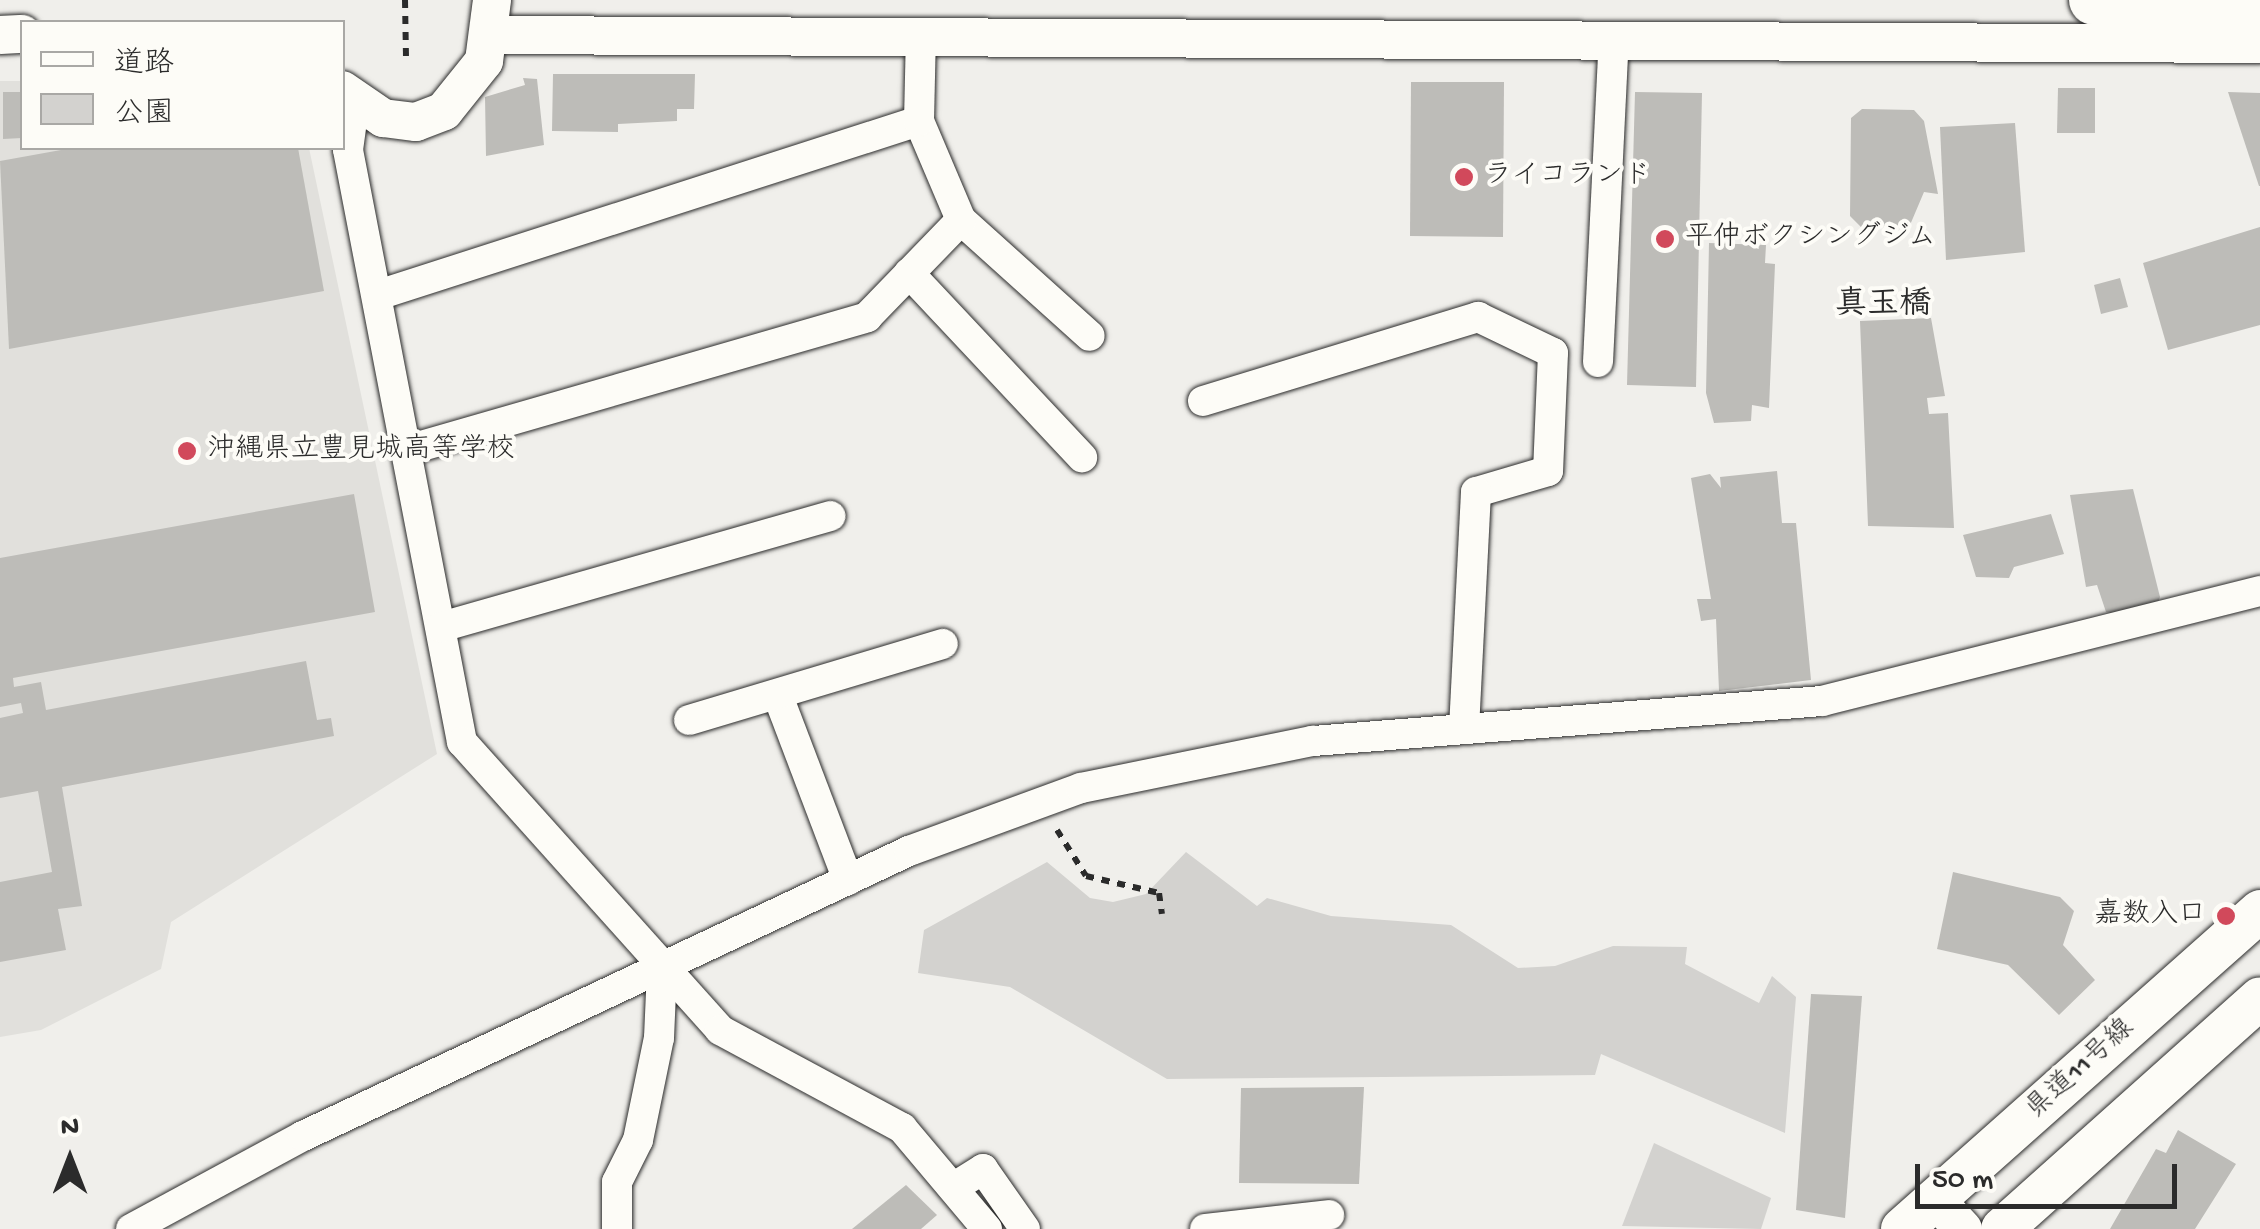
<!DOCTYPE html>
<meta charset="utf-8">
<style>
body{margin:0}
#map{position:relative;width:2260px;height:1229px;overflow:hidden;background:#f0efeb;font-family:"Gochi Hand","Klee One",sans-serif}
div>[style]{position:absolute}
.built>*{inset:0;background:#e1e0dc}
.green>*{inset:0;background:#d3d2cf}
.building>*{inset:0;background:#bdbcb8}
.path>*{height:6px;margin-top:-3px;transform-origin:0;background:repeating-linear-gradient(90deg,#2b2b2b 0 8px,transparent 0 16px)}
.roads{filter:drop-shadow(0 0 2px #2b2b2b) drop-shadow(0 0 2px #2b2b2b)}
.minor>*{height:30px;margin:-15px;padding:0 15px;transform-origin:15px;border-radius:15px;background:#fdfcf7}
.tertiary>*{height:38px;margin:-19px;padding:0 19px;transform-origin:19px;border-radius:19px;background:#fdfcf7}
.secondary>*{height:42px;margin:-21px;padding:0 21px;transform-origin:21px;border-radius:21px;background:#fdfcf7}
.trunk>*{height:50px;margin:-25px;padding:0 25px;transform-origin:25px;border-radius:25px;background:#fdfcf7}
.dots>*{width:28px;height:28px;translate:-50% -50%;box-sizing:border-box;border:5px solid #fdfcf7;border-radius:50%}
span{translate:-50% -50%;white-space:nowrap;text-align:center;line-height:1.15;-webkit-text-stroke:8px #fdfcf7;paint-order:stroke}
.poi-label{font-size:28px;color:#2b2b2b}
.left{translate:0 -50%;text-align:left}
.right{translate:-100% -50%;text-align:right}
.street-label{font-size:28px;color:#2b2b2b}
.quarter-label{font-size:32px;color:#2b2b2b;font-weight:700}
.legend{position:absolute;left:20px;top:20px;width:325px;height:130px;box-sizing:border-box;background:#fdfcf7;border:2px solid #a9a8a5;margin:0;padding:12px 18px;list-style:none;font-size:30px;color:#2b2b2b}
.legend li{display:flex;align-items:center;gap:20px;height:50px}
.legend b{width:50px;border:2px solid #a9a8a5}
.north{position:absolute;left:20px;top:1109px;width:100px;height:100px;-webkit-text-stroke:8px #fdfcf7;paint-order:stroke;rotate:0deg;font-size:28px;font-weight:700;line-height:40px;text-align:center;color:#2b2b2b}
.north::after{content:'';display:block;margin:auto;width:35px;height:45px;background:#2b2b2b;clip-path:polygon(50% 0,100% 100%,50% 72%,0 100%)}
.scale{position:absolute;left:1915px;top:1164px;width:262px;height:45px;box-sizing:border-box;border:5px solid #2b2b2b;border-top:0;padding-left:12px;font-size:30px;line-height:35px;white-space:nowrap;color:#2b2b2b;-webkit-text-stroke:8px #fdfcf7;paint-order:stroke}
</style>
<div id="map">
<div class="built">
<i style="clip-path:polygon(0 81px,22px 81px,22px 148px,309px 148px,437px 754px,171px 922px,161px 969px,41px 1030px,0 1037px)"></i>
</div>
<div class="green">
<i style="clip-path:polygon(1186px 852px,1257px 906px,1267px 898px,1331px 916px,1451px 925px,1518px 968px,1555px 966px,1613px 946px,1687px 947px,1685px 964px,1759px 1003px,1772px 976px,1796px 997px,1785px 1133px,1601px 1054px,1595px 1075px,1167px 1079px,1010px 987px,918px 973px,924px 930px,1047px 862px,1090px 898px,1113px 902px,1146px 894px)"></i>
<i style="clip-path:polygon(1654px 1143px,1771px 1198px,1761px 1229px,1622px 1226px)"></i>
</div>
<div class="building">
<i style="clip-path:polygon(553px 74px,695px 74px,694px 109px,677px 109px,677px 121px,618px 124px,618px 132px,552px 131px)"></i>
<i style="clip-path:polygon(523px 78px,537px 79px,544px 145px,486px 156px,485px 97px,525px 85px)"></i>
<i style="clip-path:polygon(1411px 82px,1504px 82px,1503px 237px,1410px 236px)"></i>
<i style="clip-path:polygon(2058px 88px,2095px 88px,2095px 133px,2057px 133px)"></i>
<i style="clip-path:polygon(3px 92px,22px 92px,22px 138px,3px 139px)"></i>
<i style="clip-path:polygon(1635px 92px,1702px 93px,1696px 387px,1627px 385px)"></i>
<i style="clip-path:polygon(2228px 92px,2260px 93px,2260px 186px,2259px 186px)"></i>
<i style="clip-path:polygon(1862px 109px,1914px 110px,1924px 121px,1938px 194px,1924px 192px,1910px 225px,1861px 227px,1850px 216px,1851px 118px)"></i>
<i style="clip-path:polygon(2015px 123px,2025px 252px,1946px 260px,1940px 127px)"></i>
<i style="clip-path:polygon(72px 148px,298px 148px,324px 291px,9px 349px,0 161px)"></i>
<i style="clip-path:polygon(2260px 227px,2260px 325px,2168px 350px,2143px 263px)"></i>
<i style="clip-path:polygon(1709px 243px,1766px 245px,1765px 263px,1775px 264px,1769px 408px,1752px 405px,1751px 421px,1714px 423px,1706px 393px)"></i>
<i style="clip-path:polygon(2120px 278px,2128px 307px,2101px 314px,2094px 285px)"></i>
<i style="clip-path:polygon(1931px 318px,1945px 396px,1927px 398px,1929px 414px,1948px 413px,1954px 528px,1868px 526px,1860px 321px)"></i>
<i style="clip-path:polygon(1777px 471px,1782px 523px,1796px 523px,1811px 680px,1719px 691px,1716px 619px,1701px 621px,1697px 599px,1711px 599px,1691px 478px,1710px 474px,1721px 488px,1720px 477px)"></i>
<i style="clip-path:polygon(2133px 489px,2160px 597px,2156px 608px,2120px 615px,2106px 612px,2097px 585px,2086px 587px,2070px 495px)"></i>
<i style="clip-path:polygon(354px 494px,375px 612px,13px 678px,14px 687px,41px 682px,46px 710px,306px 661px,317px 720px,331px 718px,334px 736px,62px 787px,82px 906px,58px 909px,66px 950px,0 962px,0 882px,52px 872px,38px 791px,0 798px,0 718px,23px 713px,21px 703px,0 707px,0 558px)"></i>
<i style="clip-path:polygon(2051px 514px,2064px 554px,2014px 567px,2009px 578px,1976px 577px,1963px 535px)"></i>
<i style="clip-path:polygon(1953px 872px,2060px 897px,2074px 911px,2063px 945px,2095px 980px,2059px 1015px,2008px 965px,1937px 949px)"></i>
<i style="clip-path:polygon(1811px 994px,1862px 996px,1845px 1218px,1796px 1210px)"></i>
<i style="clip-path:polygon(1364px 1087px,1359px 1184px,1239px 1183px,1241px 1088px)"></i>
<i style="clip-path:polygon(2178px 1130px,2236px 1164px,2195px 1229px,2110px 1229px,2156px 1149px,2166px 1153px)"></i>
<i style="clip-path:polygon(906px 1185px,937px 1215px,921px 1229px,852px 1229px)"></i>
</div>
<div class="path">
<i style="left:405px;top:0;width:60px;rotate:89deg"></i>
<i style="left:1057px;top:830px;width:54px;rotate:57.8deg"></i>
<i style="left:1086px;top:876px;width:75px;rotate:13.1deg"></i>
<i style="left:1159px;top:893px;width:21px;rotate:82deg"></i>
</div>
<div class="roads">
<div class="minor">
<i style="left:354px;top:106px;width:44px;rotate:97.8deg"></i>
<i style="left:348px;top:150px;width:603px;rotate:79.1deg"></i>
<i style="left:462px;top:742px;width:387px;rotate:48.1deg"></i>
<i style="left:720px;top:1030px;width:207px;rotate:28.3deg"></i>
<i style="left:902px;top:1128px;width:132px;rotate:49.9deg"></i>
<i style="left:961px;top:220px;width:173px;rotate:42deg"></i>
<i style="left:909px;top:273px;width:253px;rotate:46.8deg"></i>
<i style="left:378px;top:295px;width:568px;rotate:-17.83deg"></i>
<i style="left:1598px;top:362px;width:322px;rotate:-87.2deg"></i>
<i style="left:1203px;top:401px;width:288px;rotate:-17deg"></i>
<i style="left:1478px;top:317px;width:83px;rotate:25.6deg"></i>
<i style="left:1553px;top:353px;width:118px;rotate:92.4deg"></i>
<i style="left:1548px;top:471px;width:75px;rotate:163.7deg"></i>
<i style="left:1476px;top:492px;width:237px;rotate:92.9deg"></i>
<i style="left:411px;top:449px;width:475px;rotate:-16.1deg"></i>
<i style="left:867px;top:317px;width:135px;rotate:-45.9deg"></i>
<i style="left:961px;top:220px;width:108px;rotate:-113deg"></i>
<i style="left:919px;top:121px;width:85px;rotate:-88.7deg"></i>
<i style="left:441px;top:627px;width:405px;rotate:-15.9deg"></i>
<i style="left:778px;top:696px;width:197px;rotate:69.2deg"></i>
<i style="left:689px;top:720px;width:265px;rotate:-16.7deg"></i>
<i style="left:956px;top:1186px;width:32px;rotate:-32deg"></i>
<i style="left:983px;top:1169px;width:73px;rotate:55deg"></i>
<i style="left:131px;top:1229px;width:196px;rotate:-28.4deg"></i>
<i style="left:303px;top:1136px;width:670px;rotate:-25.19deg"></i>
<i style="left:909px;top:851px;width:183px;rotate:-20.1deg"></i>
<i style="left:1081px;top:788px;width:237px;rotate:-11.5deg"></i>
<i style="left:1313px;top:741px;width:511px;rotate:-4.49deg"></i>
<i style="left:1822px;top:701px;width:452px;rotate:-14.1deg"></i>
<i style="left:617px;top:1229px;width:47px;rotate:-90deg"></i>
<i style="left:617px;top:1182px;width:47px;rotate:-63.4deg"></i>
<i style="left:638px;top:1140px;width:104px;rotate:-78.4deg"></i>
<i style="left:659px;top:1038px;width:69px;rotate:-87.5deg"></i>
<i style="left:1205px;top:1229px;width:125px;rotate:-6.4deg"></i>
</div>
<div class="tertiary">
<i style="left:0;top:35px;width:22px;rotate:-3deg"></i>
<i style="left:493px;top:35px;width:1767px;rotate:0.29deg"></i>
<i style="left:342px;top:90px;width:50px;rotate:34.3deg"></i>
<i style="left:383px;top:118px;width:33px;rotate:7deg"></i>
<i style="left:416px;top:122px;width:30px;rotate:-21deg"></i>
<i style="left:444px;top:111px;width:64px;rotate:-51.3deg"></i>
<i style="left:484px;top:61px;width:62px;rotate:-82.5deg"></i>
<i style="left:1935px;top:1199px;width:41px;rotate:47deg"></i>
</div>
<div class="secondary">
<i style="left:1902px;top:1229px;width:479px;rotate:-41.6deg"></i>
<i style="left:2002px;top:1229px;width:346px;rotate:-41.8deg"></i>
</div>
<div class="trunk">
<i style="left:2094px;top:0;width:166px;rotate:0.3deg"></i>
</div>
</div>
<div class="dots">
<i style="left:1464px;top:177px;background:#d1495b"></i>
<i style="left:1665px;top:239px;background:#d1495b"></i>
<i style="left:187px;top:451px;background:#d1495b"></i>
<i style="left:2226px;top:916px;background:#d1495b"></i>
</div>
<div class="poi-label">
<span class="left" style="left:1484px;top:177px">ライコランド</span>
<span class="left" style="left:1685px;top:239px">平仲ボクシングジム</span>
<span class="left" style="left:207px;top:451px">沖縄県立豊見城高等学校</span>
<span class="right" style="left:2206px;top:916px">嘉数入口</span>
</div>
<div class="street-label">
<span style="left:2081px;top:1070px;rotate:-42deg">県道11号線</span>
</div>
<div class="quarter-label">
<span style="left:1883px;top:306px">真玉橋</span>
</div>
<ul class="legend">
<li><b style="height:12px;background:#fdfcf7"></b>道路</li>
<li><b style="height:28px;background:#d3d2cf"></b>公園</li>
</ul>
<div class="north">N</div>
<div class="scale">50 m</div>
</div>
